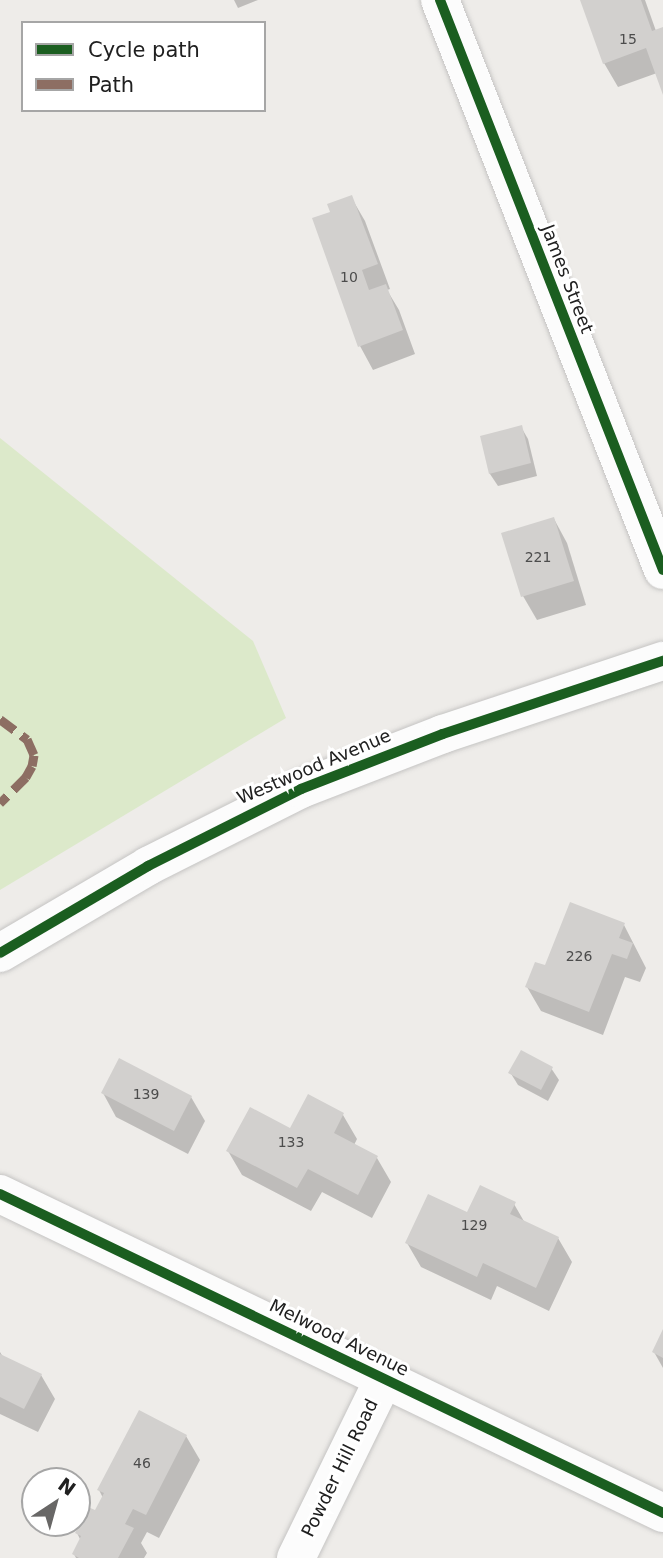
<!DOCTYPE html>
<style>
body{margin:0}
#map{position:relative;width:663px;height:1558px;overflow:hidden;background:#eeece9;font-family:"DejaVu Sans",sans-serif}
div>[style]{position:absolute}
.grass>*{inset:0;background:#dce9ca}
.shadow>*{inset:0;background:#0003}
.building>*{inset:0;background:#d2d0ce}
.roads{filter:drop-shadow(0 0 2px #c5c4c3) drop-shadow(0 0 2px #c5c4c3)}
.minor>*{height:38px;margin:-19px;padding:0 19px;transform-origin:19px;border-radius:19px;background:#fcfcfc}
.quiet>*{height:9px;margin-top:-4.5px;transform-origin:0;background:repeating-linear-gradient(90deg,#8d6e63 0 18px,transparent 0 27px)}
.cycleway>*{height:10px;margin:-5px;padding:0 5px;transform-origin:5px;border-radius:5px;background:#1b5e20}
span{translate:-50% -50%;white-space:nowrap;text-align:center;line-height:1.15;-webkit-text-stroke:6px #fff;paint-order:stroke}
.number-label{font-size:14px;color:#4c4c4c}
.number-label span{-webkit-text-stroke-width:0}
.street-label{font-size:18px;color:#202020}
.legend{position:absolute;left:21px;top:21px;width:245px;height:91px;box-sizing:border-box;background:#fff;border:2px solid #a6a6a6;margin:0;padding:9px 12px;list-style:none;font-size:21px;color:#202020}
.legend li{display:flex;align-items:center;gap:14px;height:35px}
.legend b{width:35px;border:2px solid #a6a6a6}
.north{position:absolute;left:21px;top:1467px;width:70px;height:70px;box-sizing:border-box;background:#fff;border:2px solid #a6a6a6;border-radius:50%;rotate:36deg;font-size:19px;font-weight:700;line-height:28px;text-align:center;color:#202020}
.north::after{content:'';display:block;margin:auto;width:24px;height:32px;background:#686766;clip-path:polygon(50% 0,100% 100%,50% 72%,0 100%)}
</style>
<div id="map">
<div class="grass">
<i style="clip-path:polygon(0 438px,253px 641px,286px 718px,0 890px)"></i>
</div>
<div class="shadow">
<i style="clip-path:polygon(234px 0,258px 0,238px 8px)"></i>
<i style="clip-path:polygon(581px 0,645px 0,656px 31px,663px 28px,663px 90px,657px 73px,618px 87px,604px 63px)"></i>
<i style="clip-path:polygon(351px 197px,365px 221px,390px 289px,387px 290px,399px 310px,415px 354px,373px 370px,360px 346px)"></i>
<i style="clip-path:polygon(521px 427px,528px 439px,537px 476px,498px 486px,490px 474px,482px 437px)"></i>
<i style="clip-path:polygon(554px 519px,567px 543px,586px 605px,537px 620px,523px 596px)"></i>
<i style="clip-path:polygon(624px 925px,646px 968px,640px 982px,625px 977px,603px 1035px,541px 1011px,527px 987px,546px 968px)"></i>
<i style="clip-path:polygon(551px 1068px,559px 1080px,548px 1101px,518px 1085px,510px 1072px)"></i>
<i style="clip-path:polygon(103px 1093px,191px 1097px,205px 1121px,188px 1154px,116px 1117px)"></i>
<i style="clip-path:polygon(308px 1096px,343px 1115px,357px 1139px,354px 1145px,377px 1158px,391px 1182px,372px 1218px,322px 1192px,311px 1211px,242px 1175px,228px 1151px,290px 1131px)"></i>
<i style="clip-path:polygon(514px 1204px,525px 1223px,558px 1238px,572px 1262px,549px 1311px,497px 1286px,491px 1300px,421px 1267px,407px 1243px)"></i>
<i style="clip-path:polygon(663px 1333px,663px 1368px,654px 1352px)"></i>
<i style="clip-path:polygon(0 1352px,3px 1357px,41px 1375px,55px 1399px,38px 1432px,0 1414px)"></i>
<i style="clip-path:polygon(186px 1436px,200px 1460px,159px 1538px,147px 1532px,141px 1543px,147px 1553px,144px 1558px,76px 1558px,74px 1554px,81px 1541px,77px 1533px,95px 1513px,103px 1498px,99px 1490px)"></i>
</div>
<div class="building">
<i style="clip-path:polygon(580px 0,641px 0,652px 31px,663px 27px,663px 95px,646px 48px,603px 64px)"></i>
<i style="clip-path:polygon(352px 195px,378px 264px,362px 270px,369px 290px,386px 284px,403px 330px,358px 347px,312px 218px,330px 212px,327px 204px)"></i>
<i style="clip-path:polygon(522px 425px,531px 463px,489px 474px,480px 436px)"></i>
<i style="clip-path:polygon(554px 517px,574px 581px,521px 597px,501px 533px)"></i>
<i style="clip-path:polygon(570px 902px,625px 923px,619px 938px,633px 943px,627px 959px,612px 954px,589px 1012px,525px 987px,535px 962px,545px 965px)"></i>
<i style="clip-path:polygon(521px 1050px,553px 1067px,541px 1090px,508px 1073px)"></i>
<i style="clip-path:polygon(119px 1058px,192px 1096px,174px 1131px,101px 1093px)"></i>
<i style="clip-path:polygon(308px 1094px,344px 1113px,334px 1133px,378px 1156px,358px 1195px,308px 1169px,297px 1188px,226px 1151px,250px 1107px,290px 1128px)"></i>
<i style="clip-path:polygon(480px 1185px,516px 1202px,510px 1214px,559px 1237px,536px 1288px,483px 1263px,477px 1277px,405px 1243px,428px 1194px,467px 1212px)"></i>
<i style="clip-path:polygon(663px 1329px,663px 1358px,652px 1352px)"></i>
<i style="clip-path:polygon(0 1354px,42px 1374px,24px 1409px,0 1397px)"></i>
<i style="clip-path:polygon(139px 1410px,187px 1435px,146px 1515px,133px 1509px,125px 1524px,134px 1528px,118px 1558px,79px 1558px,72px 1554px,81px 1536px,75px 1533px,88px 1507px,95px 1510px,104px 1493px,97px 1490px)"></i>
</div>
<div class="roads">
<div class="minor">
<i style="left:440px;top:0;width:612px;rotate:68.63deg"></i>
<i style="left:0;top:953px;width:172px;rotate:-30.4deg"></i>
<i style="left:148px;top:866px;width:171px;rotate:-26.7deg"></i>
<i style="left:301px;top:789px;width:152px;rotate:-21.2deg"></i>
<i style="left:443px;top:734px;width:232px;rotate:-18.4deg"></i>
<i style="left:0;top:1194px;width:736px;rotate:25.69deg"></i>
<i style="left:296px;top:1558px;width:200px;rotate:-63.9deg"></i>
</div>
</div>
<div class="quiet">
<i style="left:0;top:719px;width:34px;rotate:37deg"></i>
<i style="left:27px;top:739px;width:17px;rotate:66deg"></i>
<i style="left:34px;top:755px;width:11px;rotate:100deg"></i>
<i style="left:32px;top:766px;width:13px;rotate:119deg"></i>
<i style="left:26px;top:777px;width:37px;rotate:135deg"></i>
</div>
<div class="cycleway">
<i style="left:440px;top:0;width:612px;rotate:68.63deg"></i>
<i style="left:0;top:953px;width:172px;rotate:-30.4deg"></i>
<i style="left:148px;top:866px;width:171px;rotate:-26.7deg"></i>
<i style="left:301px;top:789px;width:152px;rotate:-21.2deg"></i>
<i style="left:443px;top:734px;width:232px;rotate:-18.4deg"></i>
<i style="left:0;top:1194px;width:736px;rotate:25.69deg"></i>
</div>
<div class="number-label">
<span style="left:628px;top:39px">15</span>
<span style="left:349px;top:277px">10</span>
<span style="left:538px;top:557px">221</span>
<span style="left:579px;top:956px">226</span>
<span style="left:146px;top:1094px">139</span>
<span style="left:291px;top:1142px">133</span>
<span style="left:474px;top:1225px">129</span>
<span style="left:142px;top:1463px">46</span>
</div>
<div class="street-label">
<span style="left:567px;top:279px;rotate:69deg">James Street</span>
<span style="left:314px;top:767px;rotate:-23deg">Westwood Avenue</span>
<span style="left:339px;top:1338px;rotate:26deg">Melwood Avenue</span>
<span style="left:340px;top:1468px;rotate:-64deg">Powder Hill Road</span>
</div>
<ul class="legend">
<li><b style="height:9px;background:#1b5e20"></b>Cycle path</li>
<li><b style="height:9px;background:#8d6e63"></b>Path</li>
</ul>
<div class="north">N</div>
</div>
